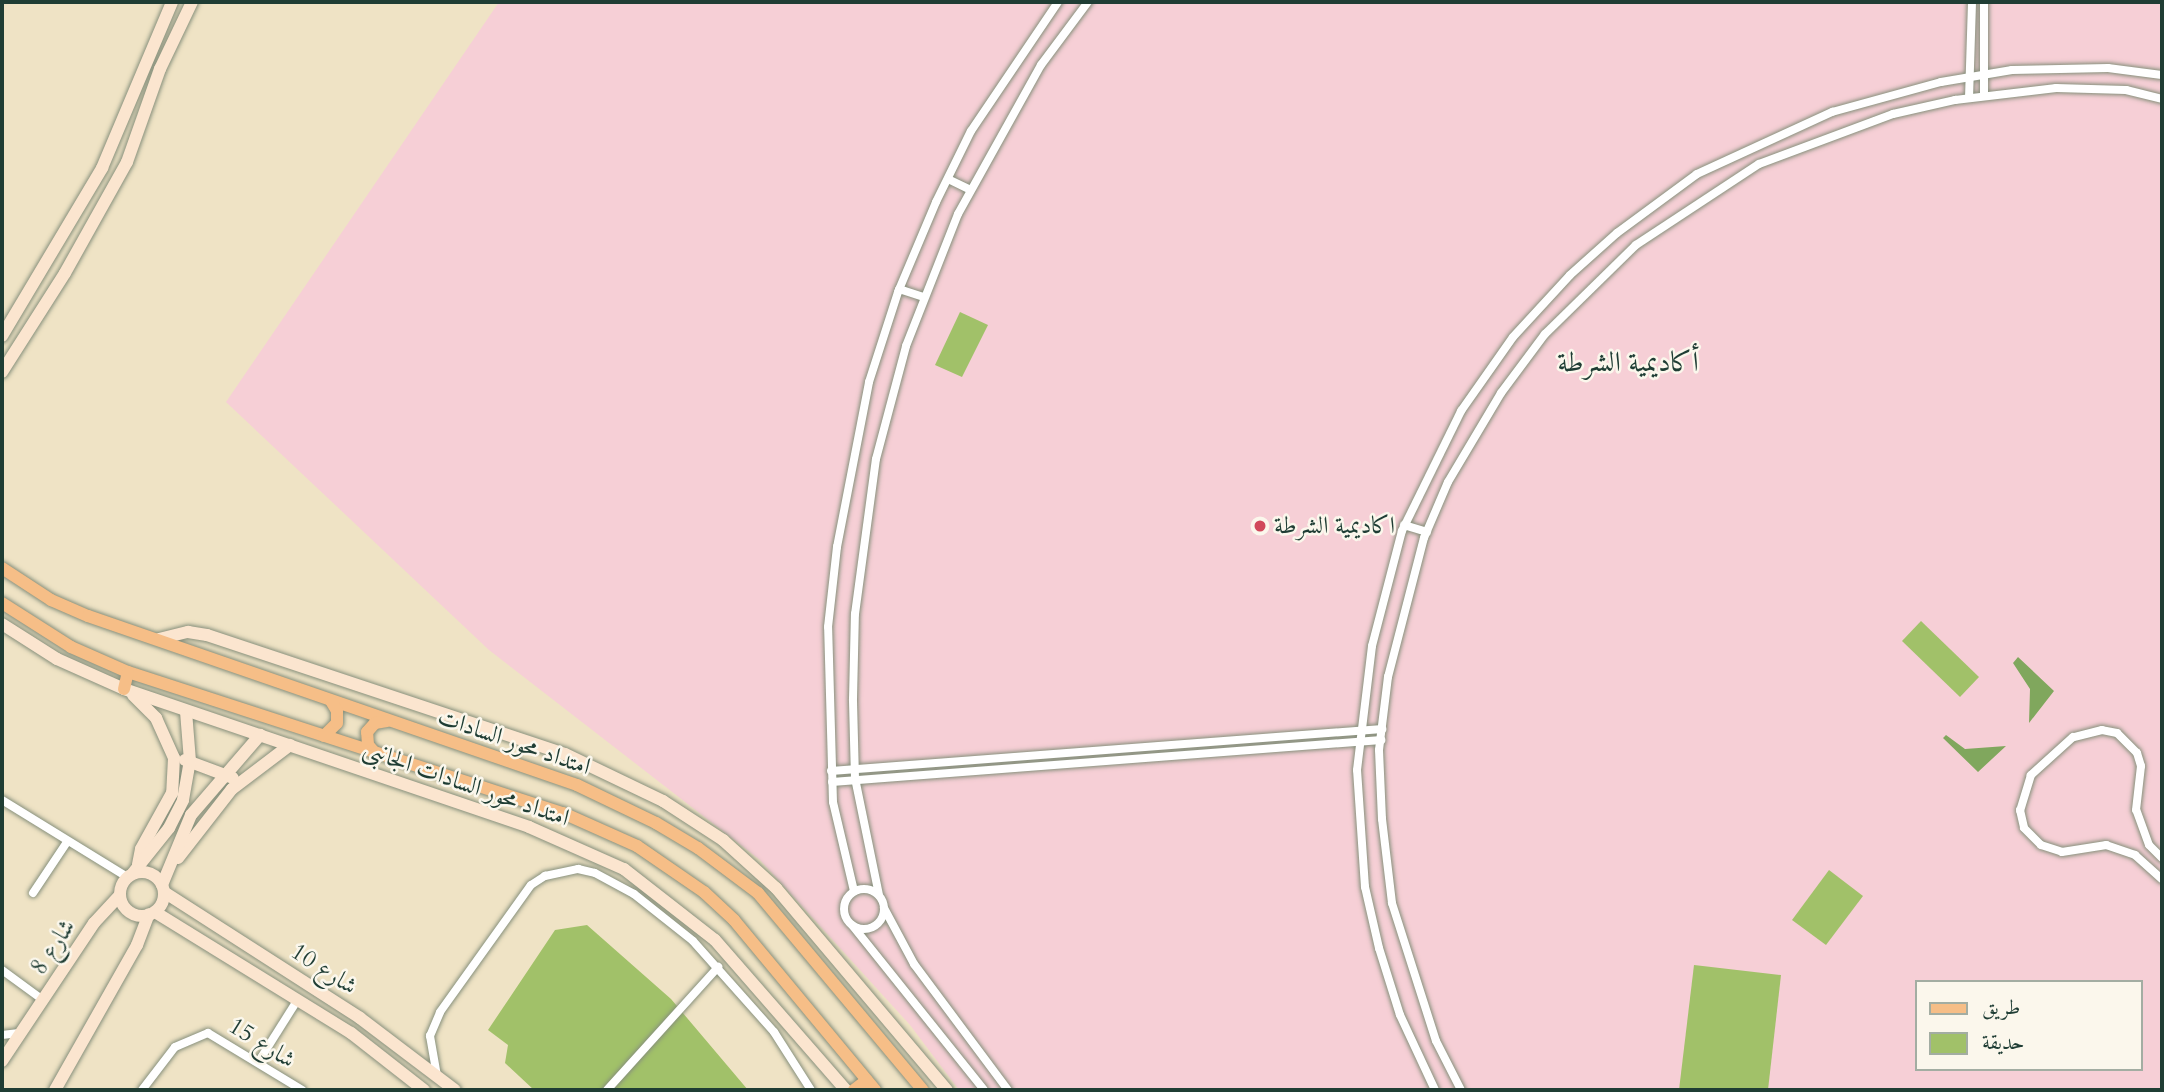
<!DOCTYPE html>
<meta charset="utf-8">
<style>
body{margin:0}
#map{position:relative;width:2164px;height:1092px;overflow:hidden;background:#efe3c5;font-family:Cardo,Amiri,serif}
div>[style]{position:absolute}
.built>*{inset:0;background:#f6cfd6}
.green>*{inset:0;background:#a1c169}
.forest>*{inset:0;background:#80a75d}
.roads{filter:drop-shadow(0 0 2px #87907c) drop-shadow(0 0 2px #87907c)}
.street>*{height:8px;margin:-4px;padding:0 4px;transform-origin:4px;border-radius:4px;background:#fff}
.street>.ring{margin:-4px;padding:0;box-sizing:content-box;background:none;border:8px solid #fff;border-radius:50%}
.secondary>*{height:12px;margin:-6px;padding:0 6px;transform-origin:6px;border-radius:6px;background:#fbe5cf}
.secondary>.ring{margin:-6px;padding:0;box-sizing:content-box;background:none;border:12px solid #fbe5cf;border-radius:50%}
.primary>*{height:12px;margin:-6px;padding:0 6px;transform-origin:6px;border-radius:6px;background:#f6be87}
.dots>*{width:19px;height:19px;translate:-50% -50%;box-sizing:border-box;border:4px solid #fbf7ec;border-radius:50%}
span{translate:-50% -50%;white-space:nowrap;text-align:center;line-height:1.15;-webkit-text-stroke:5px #fbf7ec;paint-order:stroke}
.poi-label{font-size:24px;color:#1f3d34}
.left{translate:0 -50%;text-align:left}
.street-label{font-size:24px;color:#1f3d34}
.quarter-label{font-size:28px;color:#1f3d34}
.frame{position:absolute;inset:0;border:4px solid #1f3d34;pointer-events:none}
.legend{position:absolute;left:1915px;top:980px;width:228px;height:91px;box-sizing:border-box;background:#fbf7ec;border:2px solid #a3ada2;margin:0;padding:9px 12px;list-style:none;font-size:21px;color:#1f3d34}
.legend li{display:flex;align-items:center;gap:14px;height:35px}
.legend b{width:35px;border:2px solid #a3ada2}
</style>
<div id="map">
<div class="built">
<i style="clip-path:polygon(evenodd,499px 2px,2162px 2px,2162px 1090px,959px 1090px,910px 1025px,760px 860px,489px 650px,226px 402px,499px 2px,1917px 982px,2141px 982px,2141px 1069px,1917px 1069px,1917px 982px)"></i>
</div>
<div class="green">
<i style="clip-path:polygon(960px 312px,988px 325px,962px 377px,935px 365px)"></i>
<i style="clip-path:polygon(1921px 621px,1979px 677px,1960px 697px,1902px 641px)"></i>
<i style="clip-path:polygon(1829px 870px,1863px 896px,1826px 945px,1792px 920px)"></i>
<i style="clip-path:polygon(587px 925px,671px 999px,748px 1090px,534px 1090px,505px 1063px,508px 1045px,488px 1030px,555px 930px)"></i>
<i style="clip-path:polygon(1694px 965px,1781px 975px,1768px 1090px,1679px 1090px)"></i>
</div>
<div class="forest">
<i style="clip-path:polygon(2018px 657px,2054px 691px,2029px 723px,2030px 689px,2013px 663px)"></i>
<i style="clip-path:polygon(1946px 735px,1965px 749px,2006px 746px,1978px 772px,1943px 738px)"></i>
</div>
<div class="roads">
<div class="street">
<i style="left:1984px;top:96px;width:94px;rotate:-90deg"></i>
<i style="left:1969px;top:98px;width:96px;rotate:-88.2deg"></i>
<i style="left:948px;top:179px;width:25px;rotate:26deg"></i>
<i style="left:899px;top:289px;width:25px;rotate:18deg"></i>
<i style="left:1404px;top:525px;width:24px;rotate:17deg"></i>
<i style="left:831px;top:771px;width:553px;rotate:-4.36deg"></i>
<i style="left:832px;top:782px;width:551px;rotate:-4.37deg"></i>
<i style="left:2px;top:800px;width:147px;rotate:31.6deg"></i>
<i style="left:2162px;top:858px;width:18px;rotate:-135deg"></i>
<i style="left:2149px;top:845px;width:37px;rotate:-110deg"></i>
<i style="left:2136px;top:810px;width:44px;rotate:-83.5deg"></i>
<i style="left:2141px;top:766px;width:14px;rotate:-107deg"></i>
<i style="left:2137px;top:753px;width:28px;rotate:-135deg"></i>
<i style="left:2117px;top:733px;width:15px;rotate:-169deg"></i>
<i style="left:2102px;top:730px;width:30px;rotate:166deg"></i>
<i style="left:2073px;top:737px;width:57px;rotate:137.9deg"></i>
<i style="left:2031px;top:775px;width:37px;rotate:107deg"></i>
<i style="left:2020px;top:810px;width:18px;rotate:77deg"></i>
<i style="left:2024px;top:828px;width:24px;rotate:45deg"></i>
<i style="left:2041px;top:845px;width:22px;rotate:18deg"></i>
<i style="left:2062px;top:852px;width:45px;rotate:-9deg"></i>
<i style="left:2106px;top:845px;width:31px;rotate:19deg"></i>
<i style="left:2135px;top:855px;width:36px;rotate:42deg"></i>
<i class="ring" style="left:844px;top:889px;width:32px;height:32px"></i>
<i style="left:854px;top:891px;width:91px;rotate:-103.3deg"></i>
<i style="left:833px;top:802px;width:175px;rotate:-91.6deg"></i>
<i style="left:828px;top:627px;width:81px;rotate:-83.6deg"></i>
<i style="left:837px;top:547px;width:168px;rotate:-79deg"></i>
<i style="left:869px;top:382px;width:95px;rotate:-72.1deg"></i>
<i style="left:898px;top:292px;width:98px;rotate:-67.1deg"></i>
<i style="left:936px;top:202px;width:79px;rotate:-63.8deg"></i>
<i style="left:971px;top:131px;width:156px;rotate:-56deg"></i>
<i style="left:33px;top:893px;width:61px;rotate:-56.3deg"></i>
<i style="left:879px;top:895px;width:119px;rotate:-101.6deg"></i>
<i style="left:855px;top:778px;width:79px;rotate:-91.5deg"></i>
<i style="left:853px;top:699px;width:85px;rotate:-88.7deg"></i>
<i style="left:855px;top:614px;width:156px;rotate:-82.3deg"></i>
<i style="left:876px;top:459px;width:117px;rotate:-75.1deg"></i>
<i style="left:906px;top:346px;width:142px;rotate:-68.5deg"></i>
<i style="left:958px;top:214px;width:171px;rotate:-60.9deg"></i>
<i style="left:1041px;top:65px;width:79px;rotate:-53.3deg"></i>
<i style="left:884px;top:908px;width:64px;rotate:61.8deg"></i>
<i style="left:914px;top:964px;width:157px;rotate:53.3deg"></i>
<i style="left:852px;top:925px;width:211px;rotate:51.3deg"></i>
<i style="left:2px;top:970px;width:51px;rotate:36.2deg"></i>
<i style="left:2px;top:1035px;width:17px;rotate:-7deg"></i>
<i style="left:259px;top:1061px;width:73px;rotate:-57.8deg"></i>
<i style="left:437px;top:1076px;width:41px;rotate:-99.9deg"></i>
<i style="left:430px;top:1036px;width:26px;rotate:-67deg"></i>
<i style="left:440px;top:1012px;width:156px;rotate:-54.4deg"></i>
<i style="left:531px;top:885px;width:17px;rotate:-33deg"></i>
<i style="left:545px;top:876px;width:34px;rotate:-12deg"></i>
<i style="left:578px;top:869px;width:17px;rotate:13deg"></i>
<i style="left:595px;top:873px;width:44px;rotate:28.3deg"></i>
<i style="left:634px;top:894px;width:75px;rotate:38.5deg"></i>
<i style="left:693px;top:941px;width:122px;rotate:48.3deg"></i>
<i style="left:774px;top:1032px;width:69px;rotate:57.5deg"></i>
<i style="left:142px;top:1090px;width:54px;rotate:-52.5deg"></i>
<i style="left:175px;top:1047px;width:36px;rotate:-23deg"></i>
<i style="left:208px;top:1033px;width:110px;rotate:31.2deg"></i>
<i style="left:607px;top:1090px;width:166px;rotate:-47.9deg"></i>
<i style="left:1435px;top:1090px;width:83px;rotate:-115deg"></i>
<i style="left:1400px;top:1015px;width:70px;rotate:-107.4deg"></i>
<i style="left:1379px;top:948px;width:63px;rotate:-102.9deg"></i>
<i style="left:1365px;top:887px;width:117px;rotate:-93.9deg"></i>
<i style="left:1357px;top:770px;width:125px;rotate:-83.1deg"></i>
<i style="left:1372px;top:646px;width:119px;rotate:-75.4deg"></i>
<i style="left:1402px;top:531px;width:134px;rotate:-63.8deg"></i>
<i style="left:1461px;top:411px;width:90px;rotate:-54.9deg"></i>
<i style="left:1513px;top:337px;width:84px;rotate:-47.4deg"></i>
<i style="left:1570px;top:275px;width:63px;rotate:-41.8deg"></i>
<i style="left:1617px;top:233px;width:99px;rotate:-36.4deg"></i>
<i style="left:1697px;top:174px;width:149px;rotate:-24.7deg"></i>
<i style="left:1832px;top:112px;width:113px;rotate:-15.4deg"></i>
<i style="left:1941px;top:82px;width:72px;rotate:-9.6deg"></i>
<i style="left:2012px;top:70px;width:96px;rotate:-1.2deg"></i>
<i style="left:2108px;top:68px;width:54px;rotate:7.4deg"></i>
<i style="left:1461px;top:1090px;width:55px;rotate:-117deg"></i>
<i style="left:1436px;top:1041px;width:145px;rotate:-107.7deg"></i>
<i style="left:1392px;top:903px;width:85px;rotate:-96.8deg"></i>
<i style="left:1382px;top:819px;width:69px;rotate:-92.5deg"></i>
<i style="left:1379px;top:750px;width:74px;rotate:-83deg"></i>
<i style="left:1388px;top:677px;width:144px;rotate:-75.5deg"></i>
<i style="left:1424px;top:538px;width:61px;rotate:-66.8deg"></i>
<i style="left:1448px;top:482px;width:104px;rotate:-59.2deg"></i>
<i style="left:1501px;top:393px;width:74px;rotate:-53.3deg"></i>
<i style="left:1545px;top:334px;width:127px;rotate:-44.4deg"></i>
<i style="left:1636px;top:245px;width:147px;rotate:-33.4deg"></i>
<i style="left:1759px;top:164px;width:143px;rotate:-20.5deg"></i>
<i style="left:1893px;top:114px;width:64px;rotate:-12.7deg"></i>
<i style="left:1955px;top:100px;width:102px;rotate:-6.8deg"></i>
<i style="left:2056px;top:88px;width:70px;rotate:1.6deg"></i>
<i style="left:2126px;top:90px;width:37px;rotate:14deg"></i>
</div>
<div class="secondary">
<i style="left:2px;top:336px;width:196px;rotate:-59.2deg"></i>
<i style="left:102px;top:168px;width:180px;rotate:-67.1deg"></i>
<i style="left:2px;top:372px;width:117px;rotate:-57.5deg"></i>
<i style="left:65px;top:273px;width:127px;rotate:-60.8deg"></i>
<i style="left:127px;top:162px;width:99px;rotate:-70.5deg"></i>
<i style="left:160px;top:69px;width:74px;rotate:-64.5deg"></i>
<i style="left:2px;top:624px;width:65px;rotate:32.5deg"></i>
<i style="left:57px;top:659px;width:73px;rotate:24.1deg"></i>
<i style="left:124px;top:689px;width:428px;rotate:18.8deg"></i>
<i style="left:529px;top:827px;width:104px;rotate:23.9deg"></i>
<i style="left:624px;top:869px;width:115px;rotate:38deg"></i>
<i style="left:715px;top:940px;width:199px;rotate:48.9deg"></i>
<i style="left:159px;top:639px;width:30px;rotate:-14deg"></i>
<i style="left:188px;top:632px;width:19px;rotate:9deg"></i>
<i style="left:207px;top:635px;width:377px;rotate:18.4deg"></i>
<i style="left:565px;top:754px;width:109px;rotate:25.6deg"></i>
<i style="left:663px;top:801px;width:72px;rotate:33deg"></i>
<i style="left:723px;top:840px;width:72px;rotate:42.2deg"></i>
<i style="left:776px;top:888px;width:265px;rotate:49.8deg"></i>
<i style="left:133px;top:695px;width:33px;rotate:45deg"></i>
<i style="left:156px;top:718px;width:44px;rotate:65.8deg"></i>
<i style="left:174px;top:758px;width:35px;rotate:93deg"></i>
<i style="left:172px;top:793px;width:64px;rotate:119deg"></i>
<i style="left:141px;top:849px;width:16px;rotate:101deg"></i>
<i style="left:185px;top:760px;width:51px;rotate:20.6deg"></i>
<i style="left:178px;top:858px;width:88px;rotate:-52deg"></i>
<i style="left:232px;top:789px;width:73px;rotate:-37.2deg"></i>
<i class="ring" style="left:120px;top:872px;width:32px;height:32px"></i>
<i style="left:133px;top:873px;width:58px;rotate:-51.3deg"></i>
<i style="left:169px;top:828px;width:31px;rotate:-63deg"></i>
<i style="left:183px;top:800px;width:40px;rotate:-80deg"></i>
<i style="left:190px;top:761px;width:50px;rotate:-94.6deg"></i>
<i style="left:162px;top:885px;width:76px;rotate:-67.5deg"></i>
<i style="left:191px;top:815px;width:106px;rotate:-49.2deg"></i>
<i style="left:164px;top:892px;width:233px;rotate:32.7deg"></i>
<i style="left:360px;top:1018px;width:119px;rotate:37.2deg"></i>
<i style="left:155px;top:912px;width:230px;rotate:31.7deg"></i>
<i style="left:351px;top:1033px;width:93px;rotate:38deg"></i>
<i style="left:2px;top:1061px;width:166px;rotate:-56.3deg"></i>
<i style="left:94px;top:923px;width:37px;rotate:-47deg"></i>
<i style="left:55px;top:1090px;width:167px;rotate:-60.5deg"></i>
<i style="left:137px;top:945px;width:33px;rotate:-69deg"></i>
</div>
<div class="primary">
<i style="left:2px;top:568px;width:59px;rotate:33.1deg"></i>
<i style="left:51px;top:600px;width:40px;rotate:23.4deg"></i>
<i style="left:88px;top:616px;width:517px;rotate:19.07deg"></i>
<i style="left:577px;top:785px;width:88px;rotate:25.7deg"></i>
<i style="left:656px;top:823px;width:49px;rotate:30.8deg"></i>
<i style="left:698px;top:848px;width:75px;rotate:36.9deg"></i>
<i style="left:758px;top:893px;width:257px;rotate:50.1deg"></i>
<i style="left:2px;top:603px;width:82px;rotate:32.5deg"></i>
<i style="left:71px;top:647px;width:62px;rotate:23.7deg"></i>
<i style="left:128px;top:672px;width:457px;rotate:18deg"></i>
<i style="left:563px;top:813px;width:81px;rotate:24deg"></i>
<i style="left:637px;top:846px;width:81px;rotate:34.5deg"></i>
<i style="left:704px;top:892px;width:41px;rotate:43deg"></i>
<i style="left:734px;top:920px;width:221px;rotate:50.3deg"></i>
<i style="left:124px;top:689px;width:17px;rotate:-77deg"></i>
<i style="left:324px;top:736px;width:18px;rotate:-45deg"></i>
<i style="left:337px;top:723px;width:12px;rotate:-90deg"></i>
<i style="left:337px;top:711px;width:12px;rotate:-121deg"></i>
<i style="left:375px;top:753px;width:11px;rotate:-131deg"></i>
<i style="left:368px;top:745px;width:13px;rotate:-94deg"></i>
<i style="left:367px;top:732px;width:12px;rotate:-48deg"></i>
<i style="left:375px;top:723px;width:12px;rotate:-9deg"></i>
<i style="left:854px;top:1090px;width:16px;rotate:-38deg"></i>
</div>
</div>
<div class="dots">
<i style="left:1260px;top:526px;background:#d1495b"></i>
</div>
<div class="poi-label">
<span class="left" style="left:1274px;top:526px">اكاديمية الشرطة</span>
</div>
<div class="street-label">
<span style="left:514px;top:742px;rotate:19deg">امتداد محور السادات</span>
<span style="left:466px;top:784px;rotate:19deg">امتداد محور السادات الجانبى</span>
<span style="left:53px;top:947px;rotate:-57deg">شارع 8</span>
<span style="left:324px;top:969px;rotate:33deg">شارع 10</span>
<span style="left:262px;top:1043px;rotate:32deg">شارع 15</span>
</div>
<div class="quarter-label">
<span style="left:1628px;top:362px">أكاديمية الشرطة</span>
</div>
<div class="frame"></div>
<ul class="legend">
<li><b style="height:9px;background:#f6be87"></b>طريق</li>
<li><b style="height:19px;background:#a1c169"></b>حديقة</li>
</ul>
</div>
